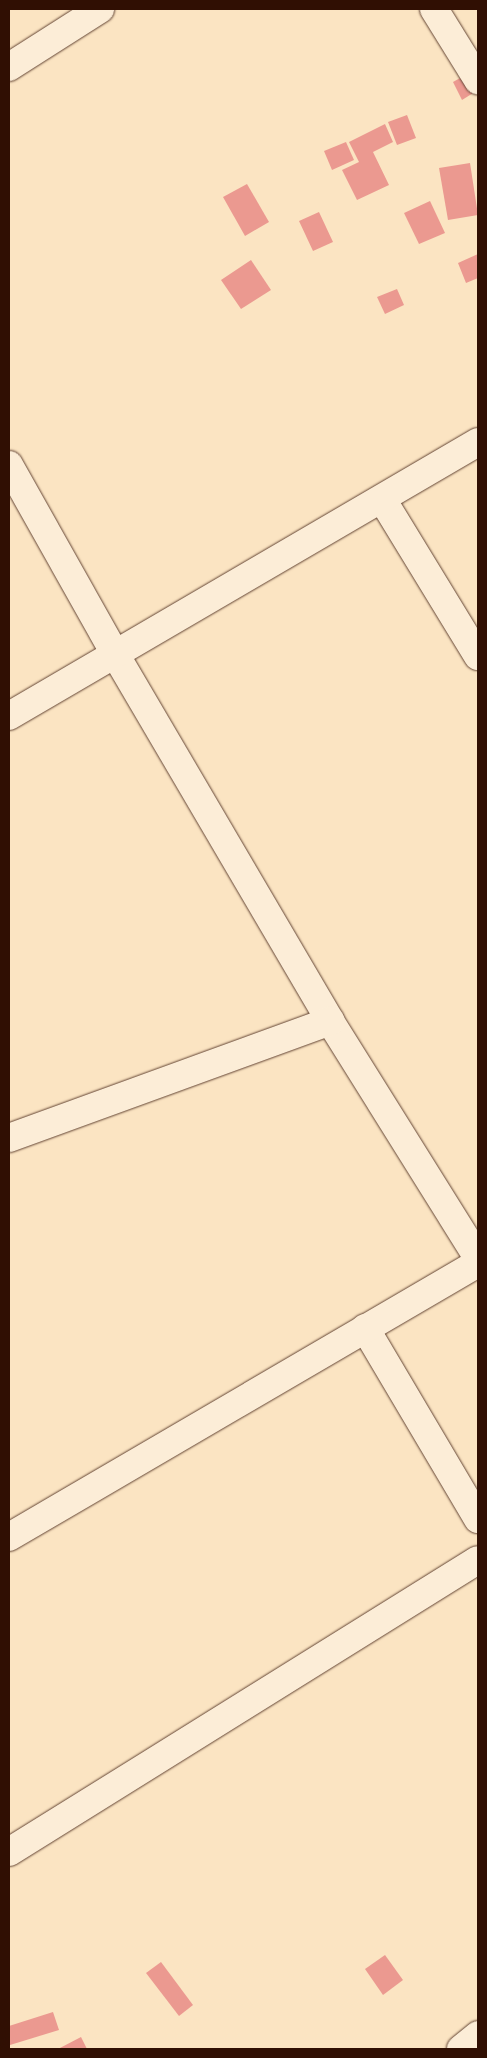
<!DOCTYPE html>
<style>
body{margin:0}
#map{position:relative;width:487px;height:2058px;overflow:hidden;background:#fbe4c2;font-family:"Gentium Book Plus",serif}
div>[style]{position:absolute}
.building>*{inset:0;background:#eb9990}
.roads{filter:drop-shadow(0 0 1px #634433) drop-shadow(0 0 1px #634433)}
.street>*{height:28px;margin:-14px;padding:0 14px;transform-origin:14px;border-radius:14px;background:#fcedd7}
.secondary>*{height:28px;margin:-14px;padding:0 14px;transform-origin:14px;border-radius:14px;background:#fcedd7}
span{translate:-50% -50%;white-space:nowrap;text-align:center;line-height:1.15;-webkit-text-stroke:4px #fcedd7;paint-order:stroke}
.frame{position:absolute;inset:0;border:10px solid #300f03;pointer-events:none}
</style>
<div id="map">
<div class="building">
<i style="clip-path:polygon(476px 69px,478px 90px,462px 100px,453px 82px)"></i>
<i style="clip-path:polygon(407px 115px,416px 138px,397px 145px,388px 122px)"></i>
<i style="clip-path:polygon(385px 124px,393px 142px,373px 152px,389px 185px,357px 200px,342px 170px,359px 162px,349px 142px)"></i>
<i style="clip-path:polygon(346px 142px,354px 160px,332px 170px,324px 151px)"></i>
<i style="clip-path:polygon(470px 163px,478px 215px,448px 220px,439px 168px)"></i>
<i style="clip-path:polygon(247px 184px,269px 222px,245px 236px,223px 197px)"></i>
<i style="clip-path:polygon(430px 201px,445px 233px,419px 244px,404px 213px)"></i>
<i style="clip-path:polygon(319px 212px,333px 242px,313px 251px,299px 221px)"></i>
<i style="clip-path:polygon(478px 254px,478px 278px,466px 283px,458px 263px)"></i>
<i style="clip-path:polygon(251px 260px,271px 290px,241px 309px,221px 280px)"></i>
<i style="clip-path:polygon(397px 289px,404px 305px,385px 314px,377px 297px)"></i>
<i style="clip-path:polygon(385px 1955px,403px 1980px,383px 1995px,365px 1969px)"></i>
<i style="clip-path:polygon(161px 1962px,193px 2005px,179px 2016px,146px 1973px)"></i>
<i style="clip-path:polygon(53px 2012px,59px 2030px,10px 2045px,9px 2026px)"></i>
<i style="clip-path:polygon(81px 2037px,87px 2049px,58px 2049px)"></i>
</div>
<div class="roads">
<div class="street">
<i style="left:434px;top:9px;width:84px;rotate:58.2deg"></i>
<i style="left:9px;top:67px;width:108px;rotate:-32.5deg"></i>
<i style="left:9px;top:465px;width:217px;rotate:60.7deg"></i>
<i style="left:115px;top:654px;width:425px;rotate:59.6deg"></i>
<i style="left:330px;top:1021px;width:279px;rotate:58deg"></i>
<i style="left:382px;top:499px;width:184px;rotate:58.6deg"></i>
<i style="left:9px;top:716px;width:543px;rotate:-30.29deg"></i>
<i style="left:9px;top:1138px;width:342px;rotate:-20deg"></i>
<i style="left:365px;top:1328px;width:222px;rotate:59.4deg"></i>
<i style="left:9px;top:1537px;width:543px;rotate:-30.29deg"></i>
<i style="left:9px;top:1852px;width:552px;rotate:-31.91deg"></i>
</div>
<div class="secondary">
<i style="left:461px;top:2049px;width:22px;rotate:-39deg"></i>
</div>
</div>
<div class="frame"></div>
</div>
